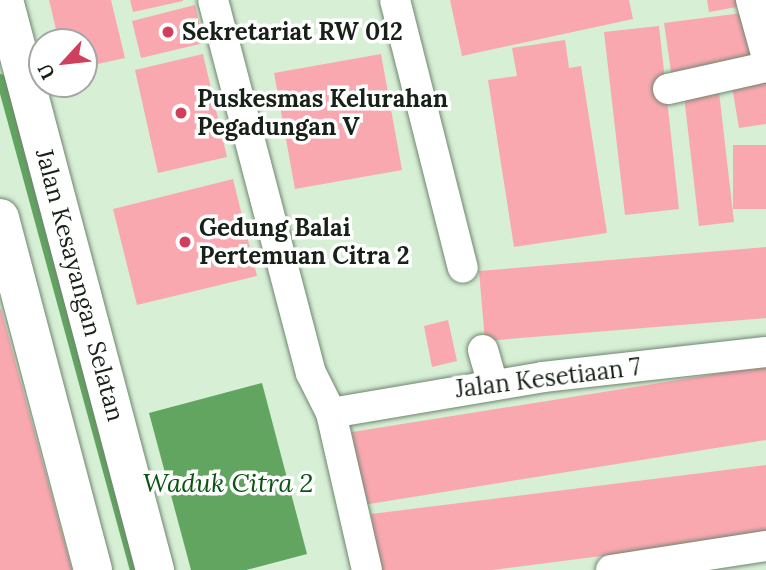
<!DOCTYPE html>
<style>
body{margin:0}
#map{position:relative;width:766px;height:570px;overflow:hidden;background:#d6efd5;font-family:Lora,serif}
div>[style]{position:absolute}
.water>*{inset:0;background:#61a560}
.stream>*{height:9px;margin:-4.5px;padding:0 4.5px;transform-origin:4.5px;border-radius:4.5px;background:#61a560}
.building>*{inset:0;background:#faa8b0}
.roads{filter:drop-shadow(0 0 2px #70866f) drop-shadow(0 0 2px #70866f)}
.minor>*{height:30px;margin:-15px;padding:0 15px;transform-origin:15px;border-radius:15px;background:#fff}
.tertiary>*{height:38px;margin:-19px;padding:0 19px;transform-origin:19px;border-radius:19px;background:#fff}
.dots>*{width:19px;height:19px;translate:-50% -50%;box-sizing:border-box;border:4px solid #fff;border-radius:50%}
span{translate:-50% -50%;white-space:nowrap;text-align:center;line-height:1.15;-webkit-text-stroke:7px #fff;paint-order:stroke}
.poi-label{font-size:24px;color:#182118;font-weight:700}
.left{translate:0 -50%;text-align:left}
.street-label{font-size:24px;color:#182118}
.water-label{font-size:26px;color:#0a5511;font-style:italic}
.north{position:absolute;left:28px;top:28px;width:70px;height:70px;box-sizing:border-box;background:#fff;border:2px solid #a3a6a3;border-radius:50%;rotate:243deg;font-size:19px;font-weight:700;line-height:28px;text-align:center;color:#182118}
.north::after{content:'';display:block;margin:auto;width:24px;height:32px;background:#d0405d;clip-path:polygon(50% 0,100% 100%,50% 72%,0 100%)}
</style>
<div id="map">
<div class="water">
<i style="clip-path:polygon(262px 383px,307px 554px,246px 570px,191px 570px,149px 413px)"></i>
</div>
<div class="stream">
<i style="left:0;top:78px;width:510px;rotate:74.76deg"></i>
</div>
<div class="building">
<i style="clip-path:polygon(49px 0,111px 0,125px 58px,84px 67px,84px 42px,59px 42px)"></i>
<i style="clip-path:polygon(130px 0,183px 0,183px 1px,133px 12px)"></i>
<i style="clip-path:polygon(450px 0,629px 0,633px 19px,462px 56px)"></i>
<i style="clip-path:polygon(707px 0,741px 0,742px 6px,709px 12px)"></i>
<i style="clip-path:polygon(195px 5px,204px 43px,141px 58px,132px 21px)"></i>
<i style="clip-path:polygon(750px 12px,757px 67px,672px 78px,664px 23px)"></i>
<i style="clip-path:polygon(659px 26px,679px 209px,625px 215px,604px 32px)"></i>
<i style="clip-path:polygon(565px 40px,569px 68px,581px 66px,607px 233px,514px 247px,488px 80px,517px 76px,512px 48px)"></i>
<i style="clip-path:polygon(203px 54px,227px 157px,158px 173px,135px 70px)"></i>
<i style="clip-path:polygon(381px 54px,402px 170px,295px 189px,274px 73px)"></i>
<i style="clip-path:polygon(766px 75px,766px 124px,739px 128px,731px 80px)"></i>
<i style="clip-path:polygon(718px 83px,734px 222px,699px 226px,684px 96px)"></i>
<i style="clip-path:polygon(733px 145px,766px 145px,766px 209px,733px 209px)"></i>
<i style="clip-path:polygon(233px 179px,257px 276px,137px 305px,113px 209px)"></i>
<i style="clip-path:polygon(766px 247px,766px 318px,485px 341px,479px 271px)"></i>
<i style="clip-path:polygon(0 309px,1px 309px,72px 570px,0 570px)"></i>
<i style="clip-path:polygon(448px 320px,457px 361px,432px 367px,424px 326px)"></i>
<i style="clip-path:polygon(766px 366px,766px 440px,363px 505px,352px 432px)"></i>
<i style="clip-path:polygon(766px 465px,766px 535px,492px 570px,379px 570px,371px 514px)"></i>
</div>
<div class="roads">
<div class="minor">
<i style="left:213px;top:0;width:386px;rotate:75.3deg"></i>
<i style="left:311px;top:373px;width:45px;rotate:63.4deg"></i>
<i style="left:331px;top:413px;width:161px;rotate:77.1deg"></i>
<i style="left:395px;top:0;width:276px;rotate:75.8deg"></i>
<i style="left:751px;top:0;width:56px;rotate:74.5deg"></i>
<i style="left:668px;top:89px;width:100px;rotate:-12.7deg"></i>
<i style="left:483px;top:350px;width:35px;rotate:74deg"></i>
<i style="left:331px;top:413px;width:215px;rotate:-9.6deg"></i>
<i style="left:543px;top:377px;width:224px;rotate:-6.4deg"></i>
<i style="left:611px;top:570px;width:157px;rotate:-8.8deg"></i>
</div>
<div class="tertiary">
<i style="left:4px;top:0;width:590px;rotate:75.16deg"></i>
<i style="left:0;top:218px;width:364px;rotate:75.2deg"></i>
</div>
</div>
<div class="dots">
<i style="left:168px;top:32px;background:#d0405d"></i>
<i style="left:181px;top:113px;background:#d0405d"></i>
<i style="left:185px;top:242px;background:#d0405d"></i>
</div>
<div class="poi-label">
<span class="left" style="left:182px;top:32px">Sekretariat RW 012</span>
<span class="left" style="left:197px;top:113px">Puskesmas Kelurahan<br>Pegadungan V</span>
<span class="left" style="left:199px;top:242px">Gedung Balai<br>Pertemuan Citra 2</span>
</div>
<div class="street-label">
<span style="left:80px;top:285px;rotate:75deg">Jalan Kesayangan Selatan</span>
<span style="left:548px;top:378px;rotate:-7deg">Jalan Kesetiaan 7</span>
</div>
<div class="water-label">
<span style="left:228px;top:483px">Waduk Citra 2</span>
</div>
<div class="north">U</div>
</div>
